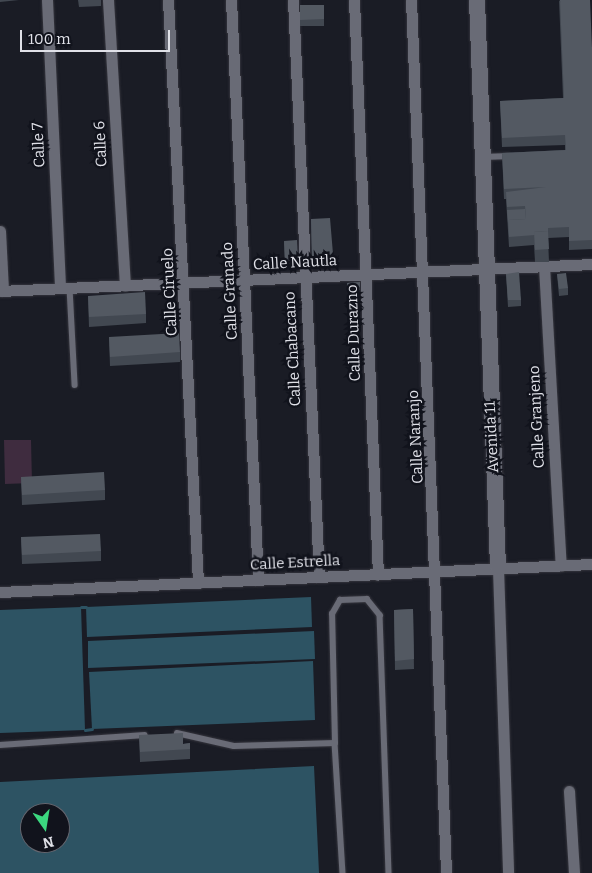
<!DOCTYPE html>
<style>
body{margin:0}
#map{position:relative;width:592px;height:873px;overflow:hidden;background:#1a1c25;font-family:Bitter,serif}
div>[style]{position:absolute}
.green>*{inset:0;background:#3f2c3f}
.water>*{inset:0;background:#2d5363}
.stream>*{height:3px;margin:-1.5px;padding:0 1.5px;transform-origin:1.5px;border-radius:1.5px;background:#2d5363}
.roads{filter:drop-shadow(0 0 1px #36363e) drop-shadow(0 0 1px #36363e)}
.lane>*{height:5.5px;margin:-2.75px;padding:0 2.75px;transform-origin:2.75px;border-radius:2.75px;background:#696b76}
.street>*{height:11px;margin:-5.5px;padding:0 5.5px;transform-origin:5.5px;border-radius:5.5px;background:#696b76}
.secondary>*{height:16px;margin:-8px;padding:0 8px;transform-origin:8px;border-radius:8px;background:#696b76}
.wall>*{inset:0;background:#424851}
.building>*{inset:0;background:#535962}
span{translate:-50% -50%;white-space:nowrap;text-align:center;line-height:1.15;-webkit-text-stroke:5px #11131c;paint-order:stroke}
.street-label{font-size:15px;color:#e0e1e8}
.north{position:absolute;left:20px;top:803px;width:50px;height:50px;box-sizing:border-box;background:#11131c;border:1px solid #64656e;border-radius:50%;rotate:167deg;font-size:14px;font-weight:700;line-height:20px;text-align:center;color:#e0e1e8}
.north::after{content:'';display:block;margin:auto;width:18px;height:22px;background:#3bd77f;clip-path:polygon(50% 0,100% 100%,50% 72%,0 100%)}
.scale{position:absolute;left:20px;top:30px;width:150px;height:22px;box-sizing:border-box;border:2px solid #e0e1e8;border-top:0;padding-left:6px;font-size:15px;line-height:18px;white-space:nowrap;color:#e0e1e8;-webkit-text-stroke:4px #11131c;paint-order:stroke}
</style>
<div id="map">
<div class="green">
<i style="clip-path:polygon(4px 440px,31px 440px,32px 483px,5px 484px)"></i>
</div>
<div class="water">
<i style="clip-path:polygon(311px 597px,312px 627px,87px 637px,86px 607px)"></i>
<i style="clip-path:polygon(81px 607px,85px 730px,0 733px,0 610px)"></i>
<i style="clip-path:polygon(314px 631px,315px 659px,88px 668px,88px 641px)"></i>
<i style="clip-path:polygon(313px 661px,315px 720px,92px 729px,89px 672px)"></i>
<i style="clip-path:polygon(evenodd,314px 766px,319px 873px,0 873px,0 782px,314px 766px,30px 813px,60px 813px,60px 843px,30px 843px,30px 813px)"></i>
</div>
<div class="stream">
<i style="left:81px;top:607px;width:5px"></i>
<i style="left:85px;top:730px;width:7px;rotate:-8deg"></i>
</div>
<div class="roads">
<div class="lane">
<i style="left:485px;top:157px;width:23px;rotate:-2deg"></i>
<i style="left:70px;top:288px;width:97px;rotate:87deg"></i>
<i style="left:177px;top:733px;width:58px;rotate:12.8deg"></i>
<i style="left:234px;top:746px;width:101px;rotate:-1.7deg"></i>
<i style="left:335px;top:743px;width:129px;rotate:-91.3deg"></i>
<i style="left:332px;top:614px;width:16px;rotate:-60deg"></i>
<i style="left:340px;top:600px;width:27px;rotate:-2deg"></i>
<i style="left:367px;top:599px;width:21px;rotate:51deg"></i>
<i style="left:380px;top:615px;width:258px;rotate:88deg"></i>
<i style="left:335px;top:743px;width:130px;rotate:86.5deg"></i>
<i style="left:0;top:745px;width:145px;rotate:-3.9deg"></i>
</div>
<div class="street">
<i style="left:47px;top:0;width:288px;rotate:87.4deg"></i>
<i style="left:108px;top:0;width:286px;rotate:86.6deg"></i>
<i style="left:168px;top:0;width:584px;rotate:87.05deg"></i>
<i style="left:231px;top:0;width:581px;rotate:87.33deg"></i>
<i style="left:293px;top:0;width:578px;rotate:87.42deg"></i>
<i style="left:354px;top:0;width:575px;rotate:87.61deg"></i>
<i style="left:411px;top:0;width:874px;rotate:87.7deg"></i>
<i style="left:0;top:231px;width:60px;rotate:87.1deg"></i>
<i style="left:544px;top:266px;width:300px;rotate:86.8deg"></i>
<i style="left:0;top:291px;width:593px;rotate:-2.61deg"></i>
<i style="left:498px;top:568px;width:305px;rotate:88.1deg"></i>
<i style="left:0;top:592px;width:593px;rotate:-2.71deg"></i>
<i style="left:569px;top:791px;width:82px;rotate:86.5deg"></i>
</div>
<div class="secondary">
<i style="left:477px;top:0;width:568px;rotate:87.88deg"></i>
</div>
</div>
<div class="wall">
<i style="clip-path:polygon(0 0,19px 0,0 2px)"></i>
<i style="clip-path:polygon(78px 0,101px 0,101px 6px,79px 7px)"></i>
<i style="clip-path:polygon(559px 0,592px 48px,592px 249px,569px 250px,569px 237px,548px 238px,549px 262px,535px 262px,534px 245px,509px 247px,506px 199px,504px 199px,502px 153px,565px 150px,565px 145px,502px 147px,500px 101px,563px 98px)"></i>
<i style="clip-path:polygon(300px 5px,324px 5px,324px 26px,300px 26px)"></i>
<i style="clip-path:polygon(311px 219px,333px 254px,333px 263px,312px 265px)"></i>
<i style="clip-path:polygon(284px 241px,298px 260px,298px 267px,285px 267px)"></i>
<i style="clip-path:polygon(506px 274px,521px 300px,521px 306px,508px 307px)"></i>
<i style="clip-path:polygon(557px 274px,568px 288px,568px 295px,559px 296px)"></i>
<i style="clip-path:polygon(360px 282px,360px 290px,348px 291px,347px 283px)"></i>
<i style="clip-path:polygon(88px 296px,146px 314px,146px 323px,89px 327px)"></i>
<i style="clip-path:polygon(109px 337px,180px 352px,180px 362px,110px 366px)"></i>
<i style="clip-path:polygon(21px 477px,105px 490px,105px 500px,22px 505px)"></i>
<i style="clip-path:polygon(21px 537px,101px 551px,101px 561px,22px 564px)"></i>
<i style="clip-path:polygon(413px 609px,414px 669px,395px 670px,394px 610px)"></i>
<i style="clip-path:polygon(139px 735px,183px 744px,190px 743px,190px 759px,140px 762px)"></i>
</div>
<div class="building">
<i style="clip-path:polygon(560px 0,590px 0,592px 48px,592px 240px,569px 241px,569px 227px,548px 228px,548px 231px,534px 232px,535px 235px,509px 237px,508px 220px,526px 219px,525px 206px,507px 207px,506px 192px,546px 187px,504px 189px,502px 153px,566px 150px,565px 135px,502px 138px,500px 101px,564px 98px)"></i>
<i style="clip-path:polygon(300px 5px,324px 5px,324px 19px,300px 20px)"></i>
<i style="clip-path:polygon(525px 209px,526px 219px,508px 220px,508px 223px,507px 210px)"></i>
<i style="clip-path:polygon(330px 218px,333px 254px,312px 256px,311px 219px)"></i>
<i style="clip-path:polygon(548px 231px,549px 249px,535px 250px,534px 232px)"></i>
<i style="clip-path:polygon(297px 240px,298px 260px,285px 261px,284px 241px)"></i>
<i style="clip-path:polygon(519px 272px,521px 300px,508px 300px,506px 274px)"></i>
<i style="clip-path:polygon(566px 273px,568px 288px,559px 289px,557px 274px)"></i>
<i style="clip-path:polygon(360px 282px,360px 287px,348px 288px,347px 283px)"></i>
<i style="clip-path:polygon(145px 292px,146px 314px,89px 317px,88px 296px)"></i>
<i style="clip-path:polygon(179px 333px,180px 352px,110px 357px,109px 337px)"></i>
<i style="clip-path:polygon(104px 472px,105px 490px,22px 495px,21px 477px)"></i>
<i style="clip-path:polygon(100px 534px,101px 551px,22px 555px,21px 537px)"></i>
<i style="clip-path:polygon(413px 609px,414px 659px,395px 661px,394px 610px)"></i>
<i style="clip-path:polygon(183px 733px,183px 744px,190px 743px,190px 749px,140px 752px,139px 735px)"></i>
</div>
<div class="street-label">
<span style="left:101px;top:144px;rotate:-93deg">Calle 6</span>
<span style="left:39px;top:145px;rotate:-93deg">Calle 7</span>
<span style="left:295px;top:263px;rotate:-3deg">Calle Nautla</span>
<span style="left:230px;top:291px;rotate:-93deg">Calle Granado</span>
<span style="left:170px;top:292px;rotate:-93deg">Calle Ciruelo</span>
<span style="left:354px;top:333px;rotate:-92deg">Calle Durazno</span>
<span style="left:293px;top:349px;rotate:-93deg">Calle Chabacano</span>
<span style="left:537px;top:417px;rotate:-93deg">Calle Granjeno</span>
<span style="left:416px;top:437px;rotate:-93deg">Calle Naranjo</span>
<span style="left:492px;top:437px;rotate:-93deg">Avenida 11</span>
<span style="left:295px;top:563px;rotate:-3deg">Calle Estrella</span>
</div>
<div class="north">N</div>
<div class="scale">100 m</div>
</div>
